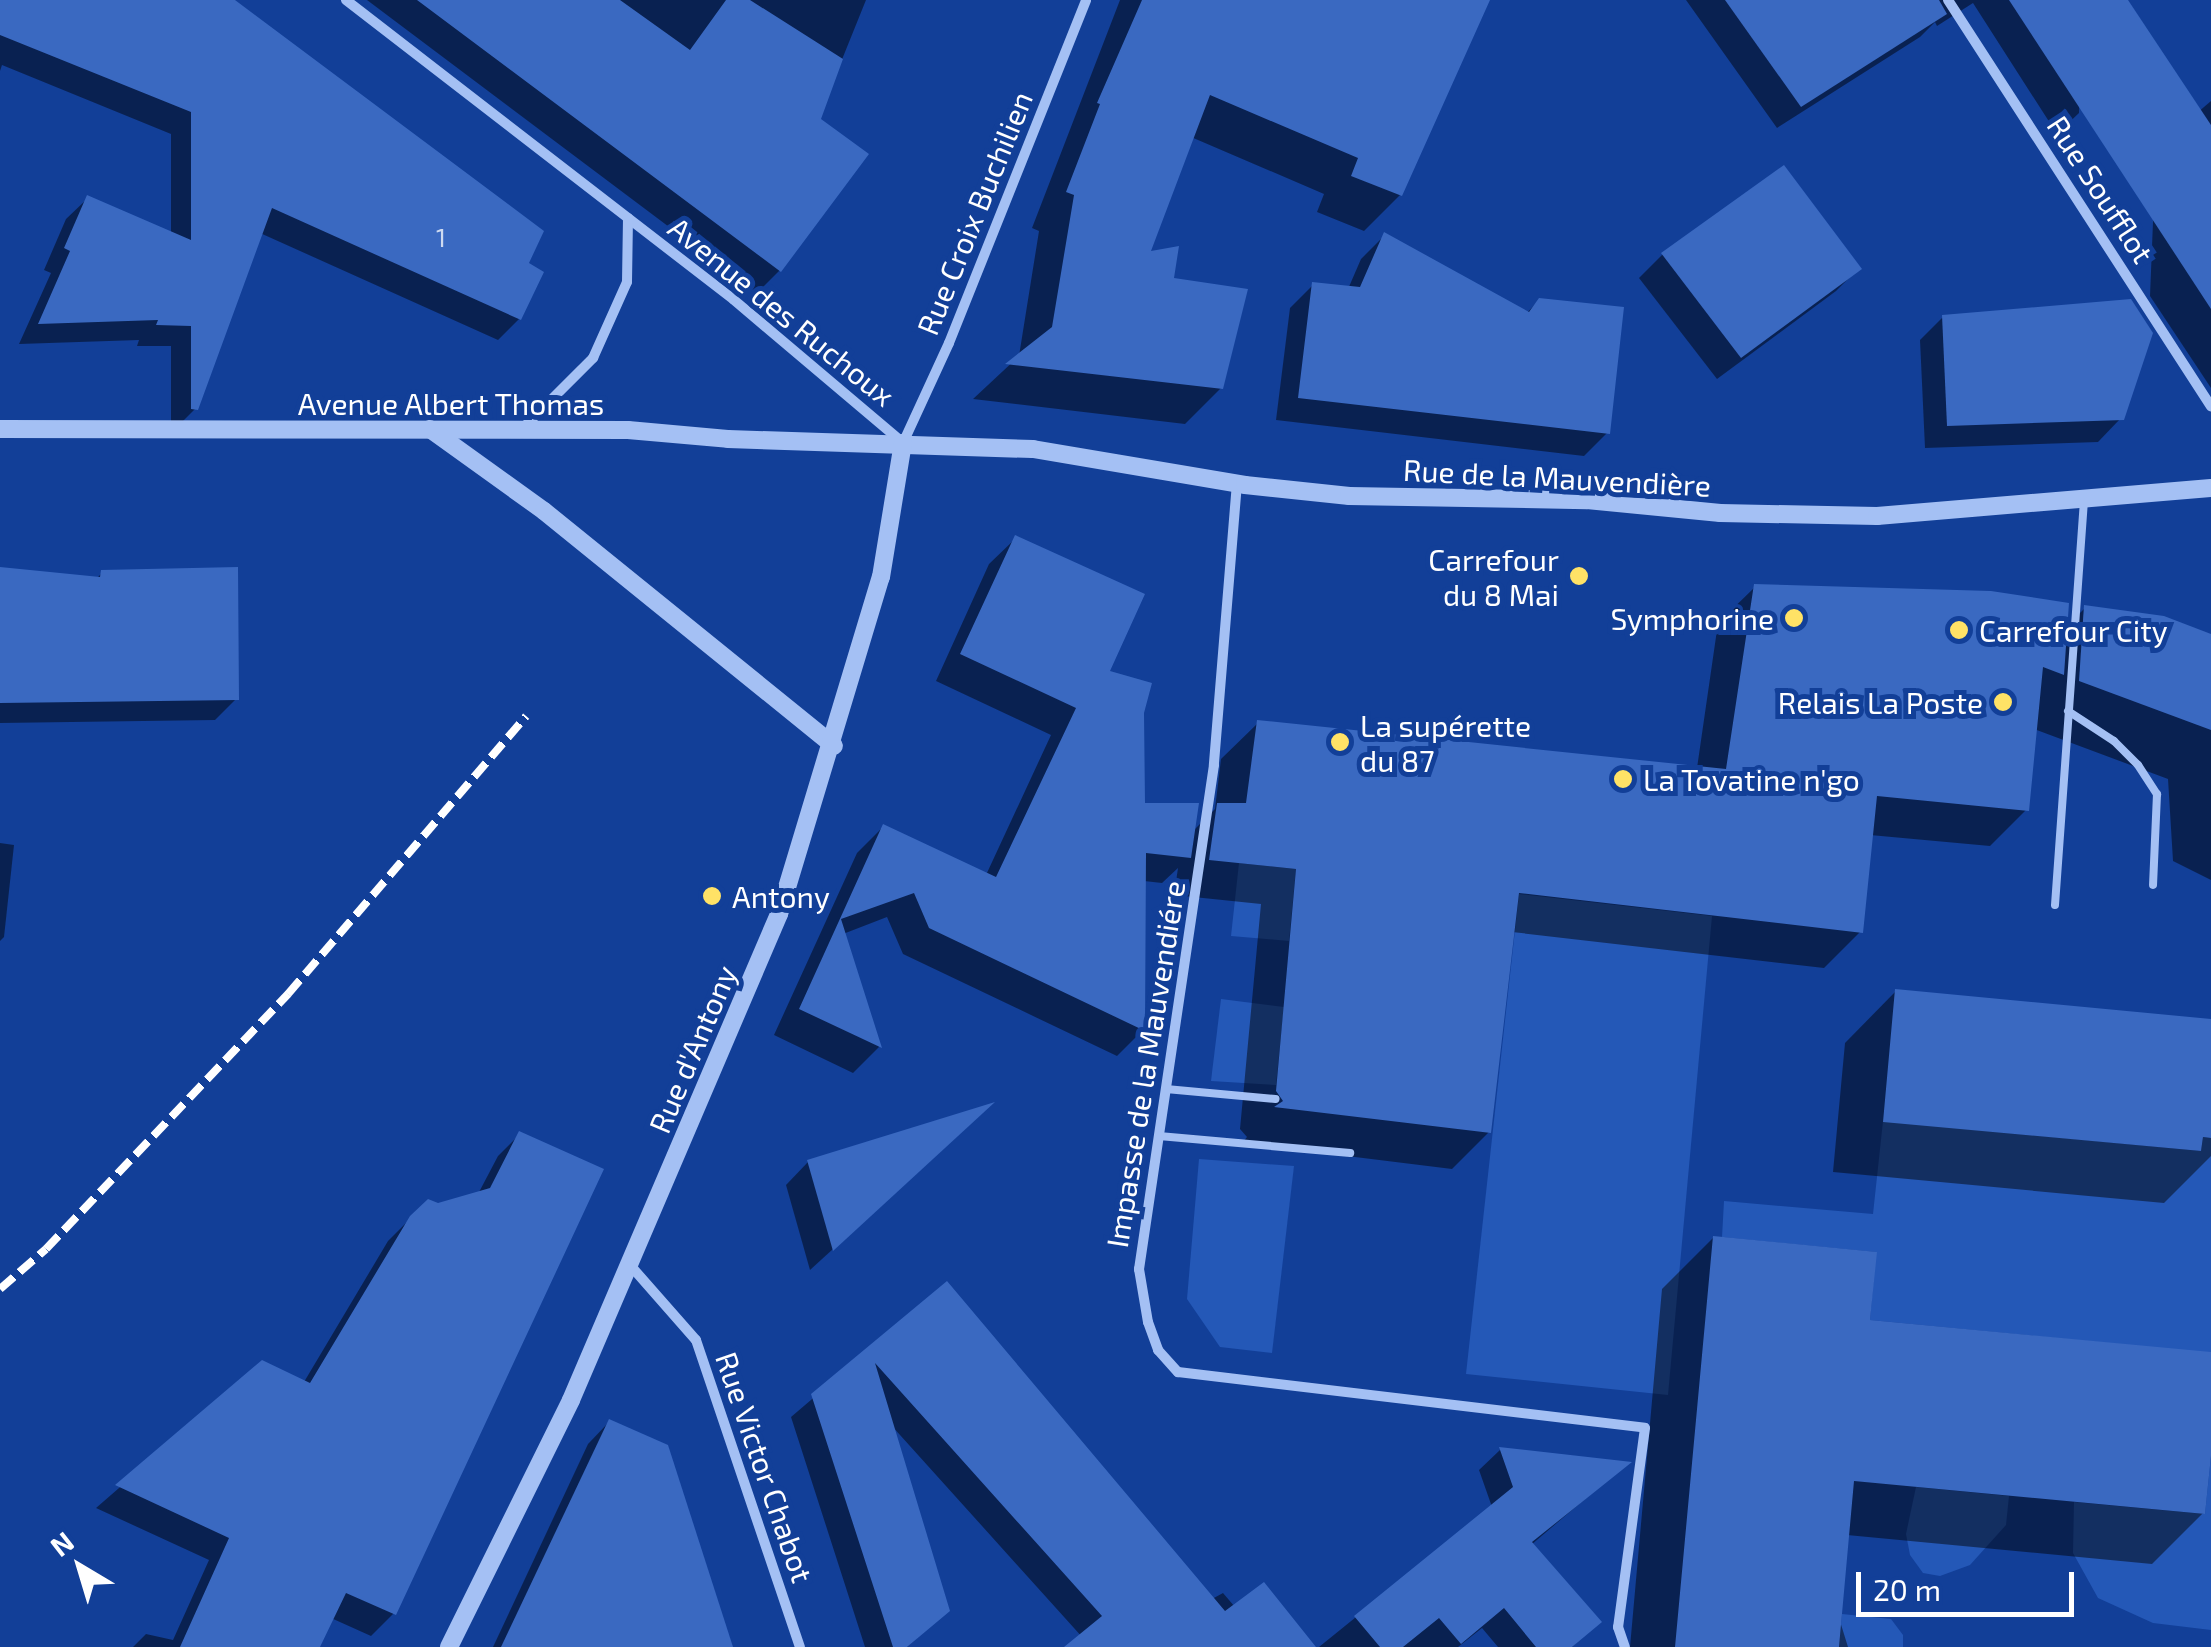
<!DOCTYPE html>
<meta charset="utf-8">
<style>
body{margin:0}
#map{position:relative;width:2211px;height:1647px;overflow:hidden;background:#123f98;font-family:"Exo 2",sans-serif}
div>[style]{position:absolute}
.green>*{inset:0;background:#2458b7}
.shadow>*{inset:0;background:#0007}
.building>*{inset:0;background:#3a69c1}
.service>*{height:8px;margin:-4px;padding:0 4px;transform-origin:4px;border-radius:4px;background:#a4c0f4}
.minor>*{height:10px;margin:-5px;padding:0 5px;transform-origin:5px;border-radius:5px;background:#a4c0f4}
.tertiary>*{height:18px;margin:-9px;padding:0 9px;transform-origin:9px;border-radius:9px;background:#a4c0f4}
.rail>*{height:8px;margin-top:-4px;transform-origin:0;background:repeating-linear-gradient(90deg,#fff 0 18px,transparent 0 26px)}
.dots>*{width:28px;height:28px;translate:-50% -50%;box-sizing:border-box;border:5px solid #123f98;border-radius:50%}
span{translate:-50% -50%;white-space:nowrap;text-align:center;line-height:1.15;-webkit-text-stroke:10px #123f98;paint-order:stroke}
.number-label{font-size:25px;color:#cedaf0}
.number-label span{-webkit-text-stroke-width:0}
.street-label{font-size:30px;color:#fff}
.poi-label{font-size:30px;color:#fff}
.right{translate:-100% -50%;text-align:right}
.left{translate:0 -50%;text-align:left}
.north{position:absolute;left:30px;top:1517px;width:100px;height:100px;-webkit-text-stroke:8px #123f98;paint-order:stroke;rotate:322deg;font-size:28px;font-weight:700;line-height:40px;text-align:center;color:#fff}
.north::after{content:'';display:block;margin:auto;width:35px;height:45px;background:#fff;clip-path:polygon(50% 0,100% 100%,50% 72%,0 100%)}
.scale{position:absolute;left:1856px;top:1572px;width:218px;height:45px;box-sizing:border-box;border:5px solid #fff;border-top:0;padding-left:12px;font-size:30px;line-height:35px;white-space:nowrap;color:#fff;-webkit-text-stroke:8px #123f98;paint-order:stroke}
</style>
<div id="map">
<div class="green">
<i style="clip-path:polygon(1239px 863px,1296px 869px,1289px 941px,1231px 936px)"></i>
<i style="clip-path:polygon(1519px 894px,1712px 916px,1668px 1395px,1466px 1374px)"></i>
<i style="clip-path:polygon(1221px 999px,1284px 1007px,1276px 1085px,1211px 1081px)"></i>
<i style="clip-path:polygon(1883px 1121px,2201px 1151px,2203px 1137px,2211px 1138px,2211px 1353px,1870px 1320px,1876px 1252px,1722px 1237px,1724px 1201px,1873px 1214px)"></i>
<i style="clip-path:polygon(1199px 1159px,1294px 1166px,1272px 1353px,1220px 1347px,1187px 1299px)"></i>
<i style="clip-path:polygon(2211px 1456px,2211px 1630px,2153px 1623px,2098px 1598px,2073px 1553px,2074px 1502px,2205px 1514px)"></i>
<i style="clip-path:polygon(1916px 1487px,2009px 1496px,2006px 1525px,1970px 1565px,1940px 1576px,1923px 1573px,1910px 1555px,1906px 1534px)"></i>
<i style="clip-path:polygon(1842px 1614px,1891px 1619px,1903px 1635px,1903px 1647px,1839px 1647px)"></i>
</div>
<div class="shadow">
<i style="clip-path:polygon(0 0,230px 0,526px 264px,519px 319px,498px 340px,260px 233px,196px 408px,174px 430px,171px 429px,171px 346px,137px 346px,139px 340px,19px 344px,51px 273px,44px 270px,66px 219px,88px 198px,171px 234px,171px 134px,2px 65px,0 71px)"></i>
<i style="clip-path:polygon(367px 0,866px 0,818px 119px,865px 155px,779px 271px,757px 293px)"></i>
<i style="clip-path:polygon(1120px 0,1466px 0,1400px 195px,1364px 231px,1317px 212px,1324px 194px,1191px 137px,1147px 254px,1172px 280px,1221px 388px,1185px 424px,973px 399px,1019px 356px,1039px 231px,1032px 228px)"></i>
<i style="clip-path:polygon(1686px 0,2082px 0,2079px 113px,2057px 134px,1973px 3px,1937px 26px,1935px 22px,1920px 37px,1777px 128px)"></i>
<i style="clip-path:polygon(2211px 101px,2211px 388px,2150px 296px,2156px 148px)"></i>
<i style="clip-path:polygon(1784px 169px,1859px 268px,1836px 291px,1717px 379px,1639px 278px,1662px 255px)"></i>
<i style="clip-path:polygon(1384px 236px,1526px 314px,1539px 300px,1607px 433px,1584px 456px,1276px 420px,1290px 308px,1313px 285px,1348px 289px,1361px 259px)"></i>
<i style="clip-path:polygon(1943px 317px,2121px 418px,2098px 442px,1925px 448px,1920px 340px)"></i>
<i style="clip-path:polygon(1016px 538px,1107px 672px,1142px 713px,1142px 805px,1193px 831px,1215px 809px,1221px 759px,1258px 723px,1697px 768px,1718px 623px,1755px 587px,2065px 628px,2085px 608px,2211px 636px,2211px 880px,2173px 861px,2168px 779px,2034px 729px,2026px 810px,1990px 846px,1870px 835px,1860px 932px,1824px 968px,1512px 932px,1489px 1132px,1452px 1169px,1242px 1143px,1247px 1137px,1240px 1129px,1261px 904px,1174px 895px,1178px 868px,1162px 883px,1144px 881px,1143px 1030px,1117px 1056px,903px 954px,887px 917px,843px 934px,879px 1047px,853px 1073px,774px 1035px,857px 853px,883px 827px,986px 875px,1051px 735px,936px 681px,989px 564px)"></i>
<i style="clip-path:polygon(0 569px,96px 579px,102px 573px,237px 698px,215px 720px,0 723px)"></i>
<i style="clip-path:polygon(0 843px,14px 845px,4px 937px,0 941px)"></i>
<i style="clip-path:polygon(1896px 991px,2211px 1022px,2211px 1156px,2164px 1203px,1833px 1172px,1845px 1043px)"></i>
<i style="clip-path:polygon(970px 1124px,810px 1270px,786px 1185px,808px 1162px)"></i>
<i style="clip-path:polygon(520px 1134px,393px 1614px,371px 1636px,331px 1618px,317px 1647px,133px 1647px,146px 1634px,173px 1640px,209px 1560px,96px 1508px,263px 1363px,304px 1382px,388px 1241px,411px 1218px,478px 1194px,498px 1156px)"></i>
<i style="clip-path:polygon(1713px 1238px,1867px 1322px,2211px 1355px,2211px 1431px,2203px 1513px,2152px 1564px,1847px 1535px,1839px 1618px,1848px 1647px,1630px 1647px,1662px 1289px)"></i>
<i style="clip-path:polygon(947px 1284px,1212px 1599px,1223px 1593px,1235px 1607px,1313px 1647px,1081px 1647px,1083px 1638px,891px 1425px,947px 1611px,907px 1647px,865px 1647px,791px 1417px)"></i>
<i style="clip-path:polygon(609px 1422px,730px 1647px,493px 1647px,588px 1444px)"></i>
<i style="clip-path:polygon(1500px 1450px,1626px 1464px,1531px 1545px,1598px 1622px,1572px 1647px,1498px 1647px,1482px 1628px,1458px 1647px,1319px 1647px,1492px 1507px,1479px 1470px)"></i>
</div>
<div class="building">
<i style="clip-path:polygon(0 0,235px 0,544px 231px,529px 263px,544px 272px,521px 320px,272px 208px,198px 410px,191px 409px,191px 326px,156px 325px,158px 320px,38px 324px,70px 251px,64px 248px,87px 195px,191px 240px,191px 112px,0 35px)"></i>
<i style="clip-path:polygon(417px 0,620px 0,690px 50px,726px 0,750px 0,843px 59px,821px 119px,869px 154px,781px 272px)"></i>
<i style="clip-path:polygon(1142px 0,1490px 0,1402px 196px,1351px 176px,1358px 158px,1210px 95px,1151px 251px,1179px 246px,1174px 278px,1248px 289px,1223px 389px,1005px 364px,1052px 327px,1074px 195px,1066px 192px,1100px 104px,1097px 103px)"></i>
<i style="clip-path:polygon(1725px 0,1939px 0,1947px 14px,1801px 107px)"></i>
<i style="clip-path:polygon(2009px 0,2128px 0,2211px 125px,2211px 309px)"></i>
<i style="clip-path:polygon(1784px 165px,1862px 269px,1741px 358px,1661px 253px)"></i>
<i style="clip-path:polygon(1384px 232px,1529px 312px,1539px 298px,1624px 307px,1610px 434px,1298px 398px,1312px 282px,1360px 287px)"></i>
<i style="clip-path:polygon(2131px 299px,2153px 333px,2124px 420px,1947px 426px,1942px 315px)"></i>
<i style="clip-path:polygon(1015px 535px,1145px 594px,1110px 671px,1152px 683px,1144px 713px,1145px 803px,1199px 803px,1191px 858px,1146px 853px,1145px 1031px,929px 928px,914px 893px,841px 919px,882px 1048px,799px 1009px,883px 824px,996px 877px,1076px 708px,960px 654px)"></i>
<i style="clip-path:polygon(0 567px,100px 577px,101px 570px,238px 567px,239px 700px,0 703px)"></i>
<i style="clip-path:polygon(1754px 584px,1991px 591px,2069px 603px,2064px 675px,2043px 667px,2029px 811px,1877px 796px,1863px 933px,1519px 893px,1491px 1133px,1274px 1107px,1283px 1101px,1276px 1091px,1296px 869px,1209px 860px,1217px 803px,1246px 803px,1257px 720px,1726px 769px)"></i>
<i style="clip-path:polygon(2084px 605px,2164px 616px,2211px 634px,2211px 730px,2079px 681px)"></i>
<i style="clip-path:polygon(1895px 989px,2211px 1019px,2211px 1138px,2203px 1137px,2201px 1151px,1883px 1122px)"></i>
<i style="clip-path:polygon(995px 1102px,833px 1251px,807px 1160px)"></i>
<i style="clip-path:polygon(519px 1131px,604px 1169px,396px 1615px,346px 1593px,320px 1647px,180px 1647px,229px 1538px,115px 1485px,262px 1360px,310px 1383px,410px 1216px,428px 1199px,438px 1203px,490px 1188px)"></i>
<i style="clip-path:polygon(1713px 1236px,1877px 1252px,1870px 1320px,2211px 1352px,2211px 1456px,2205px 1514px,1854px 1481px,1839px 1647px,1675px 1647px)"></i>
<i style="clip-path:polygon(947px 1281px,1225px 1611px,1264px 1582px,1316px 1647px,1064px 1647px,1102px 1616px,875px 1363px,950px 1611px,907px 1647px,893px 1647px,811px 1394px)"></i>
<i style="clip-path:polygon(609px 1419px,668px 1445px,733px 1647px,501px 1647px)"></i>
<i style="clip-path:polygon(1499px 1447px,1632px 1462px,1532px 1542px,1602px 1622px,1572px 1647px,1536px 1647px,1504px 1608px,1461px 1644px,1439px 1618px,1403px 1647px,1380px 1647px,1354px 1616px,1513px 1487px)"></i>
</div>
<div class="service">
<i style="left:2068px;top:711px;width:55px;rotate:33.1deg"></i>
<i style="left:2114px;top:741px;width:34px;rotate:45deg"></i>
<i style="left:2138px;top:765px;width:35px;rotate:57deg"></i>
<i style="left:2157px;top:794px;width:91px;rotate:92.5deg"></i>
<i style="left:2055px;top:905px;width:406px;rotate:-85.9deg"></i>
<i style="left:1166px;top:1089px;width:110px;rotate:5.2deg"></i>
<i style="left:1159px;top:1136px;width:192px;rotate:5.1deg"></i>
</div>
<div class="minor">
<i style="left:346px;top:0;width:490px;rotate:37.7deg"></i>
<i style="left:734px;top:300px;width:221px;rotate:40.2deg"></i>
<i style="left:903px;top:443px;width:110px;rotate:-65.3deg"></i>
<i style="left:949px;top:343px;width:369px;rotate:-68.2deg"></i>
<i style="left:1948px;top:0;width:484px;rotate:57.1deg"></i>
<i style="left:524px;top:427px;width:98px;rotate:-45deg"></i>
<i style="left:593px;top:358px;width:83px;rotate:-65.9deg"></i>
<i style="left:627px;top:282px;width:64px;rotate:-89.1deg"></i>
<i style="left:1237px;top:483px;width:283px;rotate:94.7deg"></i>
<i style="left:1214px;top:765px;width:510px;rotate:98.46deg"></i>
<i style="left:1139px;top:1269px;width:54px;rotate:80.4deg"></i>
<i style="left:1148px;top:1322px;width:30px;rotate:70deg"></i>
<i style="left:1158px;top:1350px;width:30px;rotate:48deg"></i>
<i style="left:1178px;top:1372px;width:470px;rotate:6.8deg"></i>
<i style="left:1645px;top:1428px;width:201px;rotate:97.7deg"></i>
<i style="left:1618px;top:1627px;width:21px;rotate:71deg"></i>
<i style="left:630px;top:1265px;width:100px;rotate:48.7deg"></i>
<i style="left:696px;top:1340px;width:324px;rotate:71.3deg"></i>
</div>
<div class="tertiary">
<i style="left:0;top:429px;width:628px;rotate:0.09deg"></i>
<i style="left:628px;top:430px;width:100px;rotate:5.1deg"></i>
<i style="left:728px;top:439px;width:305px;rotate:1.9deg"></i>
<i style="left:1033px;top:449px;width:215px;rotate:9.6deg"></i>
<i style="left:1245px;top:485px;width:105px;rotate:6deg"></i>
<i style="left:1349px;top:496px;width:238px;rotate:1deg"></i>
<i style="left:1587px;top:500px;width:134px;rotate:5.6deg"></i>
<i style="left:1720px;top:513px;width:157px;rotate:1.1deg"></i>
<i style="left:1877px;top:516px;width:335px;rotate:-4.8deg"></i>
<i style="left:430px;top:429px;width:140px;rotate:35.7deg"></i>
<i style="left:544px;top:511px;width:373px;rotate:39deg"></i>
<i style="left:449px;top:1647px;width:275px;rotate:-63.7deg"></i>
<i style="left:571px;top:1400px;width:529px;rotate:-66.83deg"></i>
<i style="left:779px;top:914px;width:352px;rotate:-73.2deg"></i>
<i style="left:881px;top:577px;width:136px;rotate:-80.7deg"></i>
</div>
<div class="rail">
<i style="left:0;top:1289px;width:61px;rotate:-41deg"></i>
<i style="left:46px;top:1249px;width:352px;rotate:-46.5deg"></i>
<i style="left:288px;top:994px;width:366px;rotate:-49.4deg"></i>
</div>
<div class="dots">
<i style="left:1579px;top:576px;background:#ffe266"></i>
<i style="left:1794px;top:618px;background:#ffe266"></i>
<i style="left:1959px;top:630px;background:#ffe266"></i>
<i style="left:2003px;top:702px;background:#ffe266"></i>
<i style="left:1340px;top:742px;background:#ffe266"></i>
<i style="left:1623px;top:779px;background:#ffe266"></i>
<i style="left:712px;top:896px;background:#ffe266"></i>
</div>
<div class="number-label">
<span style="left:441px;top:237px">1</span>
</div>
<div class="street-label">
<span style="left:2101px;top:189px;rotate:57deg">Rue Soufflot</span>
<span style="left:974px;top:213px;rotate:-68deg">Rue Croix Buchilien</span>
<span style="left:782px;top:311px;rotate:39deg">Avenue des Ruchoux</span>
<span style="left:451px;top:403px">Avenue Albert Thomas</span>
<span style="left:1557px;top:477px;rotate:3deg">Rue de la Mauvendière</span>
<span style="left:692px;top:1049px;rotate:-67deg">Rue d'Antony</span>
<span style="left:1145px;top:1064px;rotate:-81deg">Impasse de la Mauvendiére</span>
<span style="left:765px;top:1467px;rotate:71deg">Rue Victor Chabot</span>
</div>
<div class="poi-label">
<span class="right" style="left:1559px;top:576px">Carrefour<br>du 8 Mai</span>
<span class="right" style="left:1774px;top:618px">Symphorine</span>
<span class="left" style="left:1979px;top:630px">Carrefour City</span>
<span class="right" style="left:1983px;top:702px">Relais La Poste</span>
<span class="left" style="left:1360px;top:742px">La supérette<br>du 87</span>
<span class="left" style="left:1643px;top:779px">La Tovatine n'go</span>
<span class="left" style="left:732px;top:896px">Antony</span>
</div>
<div class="north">N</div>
<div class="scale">20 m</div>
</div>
